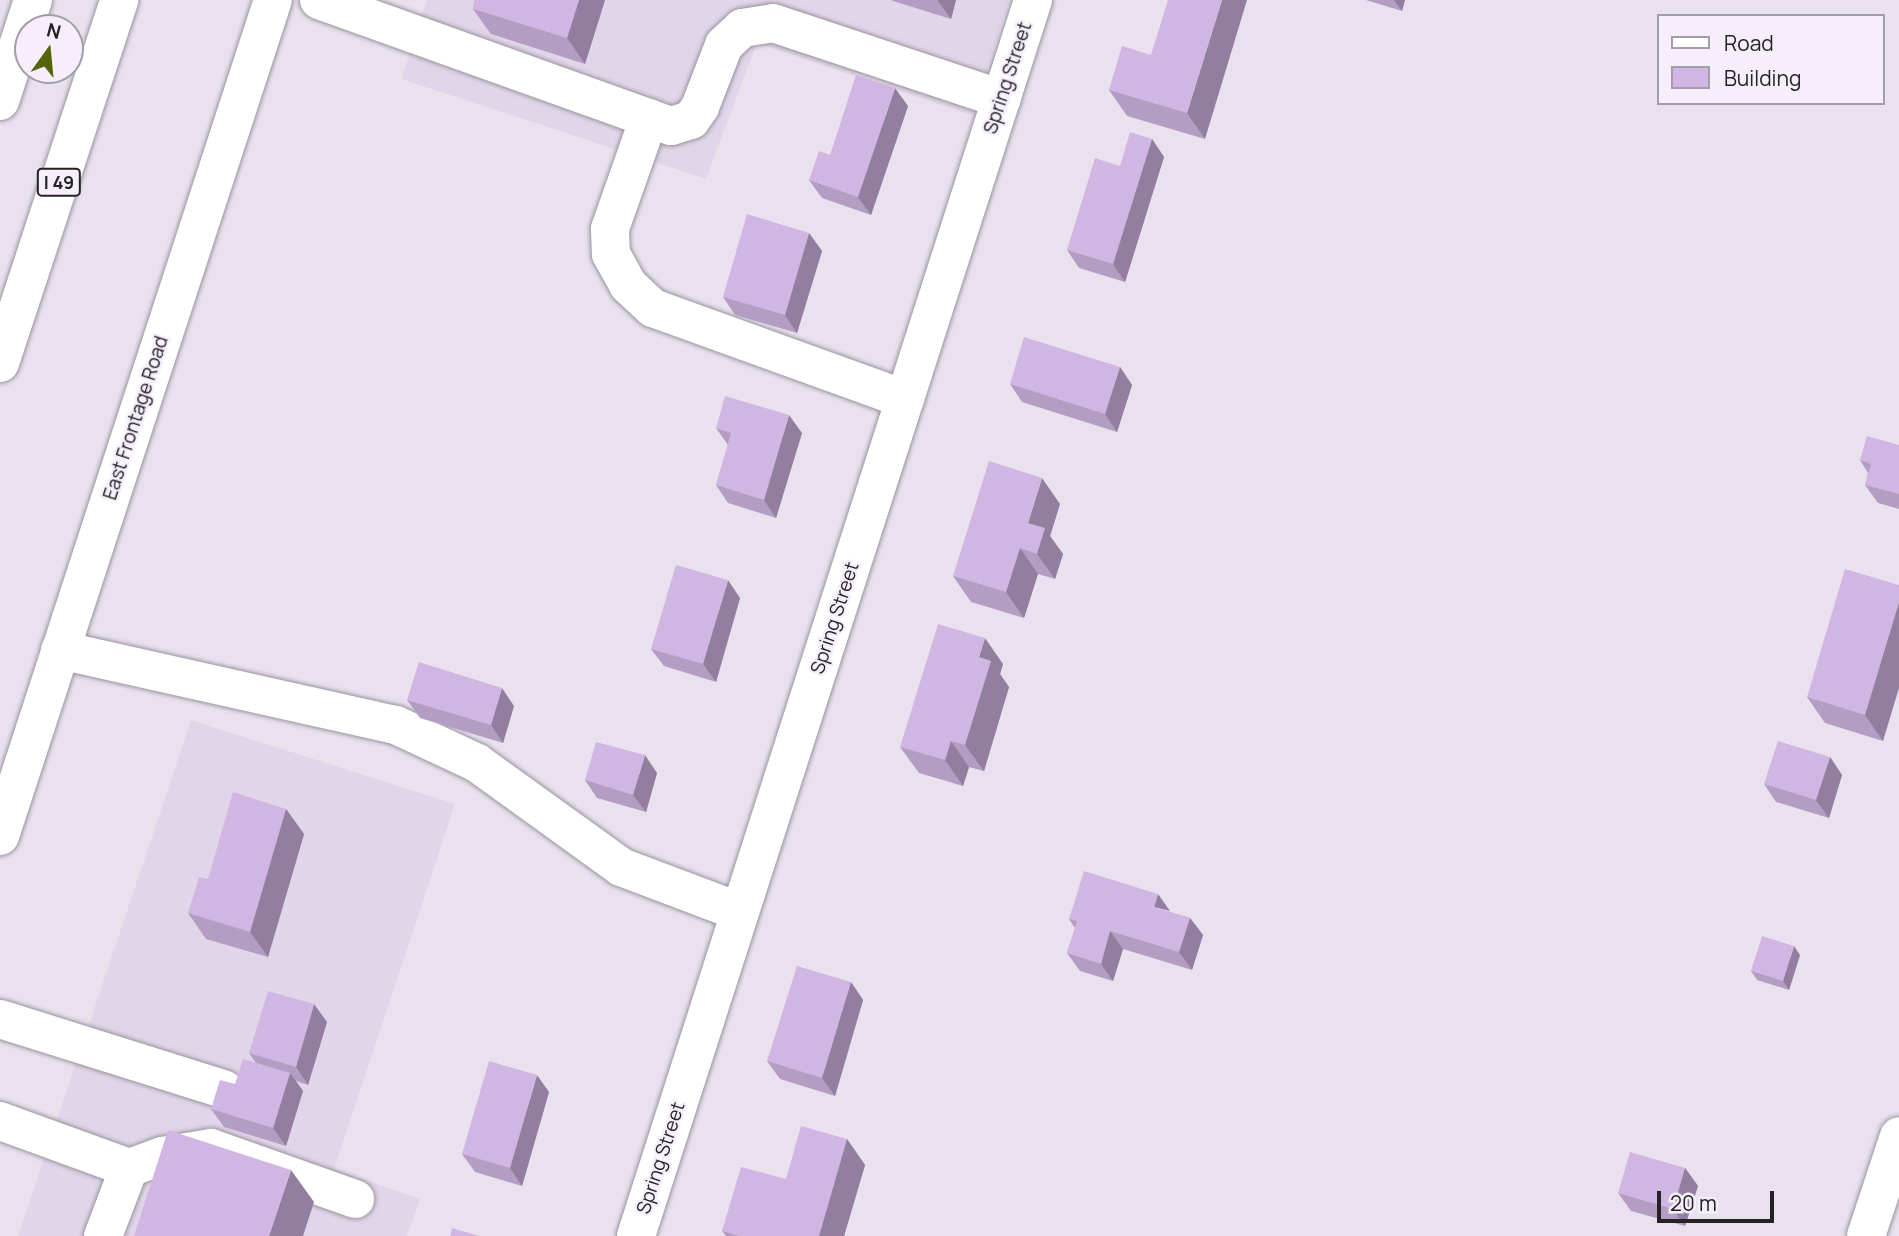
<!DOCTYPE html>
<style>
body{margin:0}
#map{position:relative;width:1899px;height:1236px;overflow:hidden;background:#e9e2ee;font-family:Manrope,sans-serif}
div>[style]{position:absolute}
.built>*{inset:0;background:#e1d6e9}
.roads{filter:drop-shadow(0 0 2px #9a939f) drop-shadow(0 0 2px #9a939f)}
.minor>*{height:38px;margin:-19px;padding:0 19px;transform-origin:19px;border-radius:19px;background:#fff}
.highway>*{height:38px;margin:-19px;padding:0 19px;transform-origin:19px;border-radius:19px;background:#fff}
.wall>*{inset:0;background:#b49dc3}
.shaded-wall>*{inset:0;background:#927f9f}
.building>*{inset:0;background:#d1b6e3}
span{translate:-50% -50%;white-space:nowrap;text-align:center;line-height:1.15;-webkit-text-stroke:5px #f6effb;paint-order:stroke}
.shield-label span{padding:2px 5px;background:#f6effb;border:2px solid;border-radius:5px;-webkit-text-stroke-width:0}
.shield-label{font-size:18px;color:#252226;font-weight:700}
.street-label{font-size:19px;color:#252226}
.legend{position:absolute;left:1657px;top:14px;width:228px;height:91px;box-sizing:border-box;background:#f6effb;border:2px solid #a29da6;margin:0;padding:9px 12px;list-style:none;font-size:21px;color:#252226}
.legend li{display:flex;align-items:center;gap:14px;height:35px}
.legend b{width:35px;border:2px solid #a29da6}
.north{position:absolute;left:14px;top:14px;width:70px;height:70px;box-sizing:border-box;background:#f6effb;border:2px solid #a29da6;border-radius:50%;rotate:15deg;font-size:19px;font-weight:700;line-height:28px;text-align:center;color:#252226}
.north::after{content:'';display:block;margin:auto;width:24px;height:32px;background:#566409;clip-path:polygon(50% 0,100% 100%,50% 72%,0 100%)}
.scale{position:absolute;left:1657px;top:1191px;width:117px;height:32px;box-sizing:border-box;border:4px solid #252226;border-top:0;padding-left:9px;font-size:21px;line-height:24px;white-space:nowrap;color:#252226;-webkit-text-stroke:5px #f6effb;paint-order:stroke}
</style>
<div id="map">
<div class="built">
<i style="clip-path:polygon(427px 0,1009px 0,972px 115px,757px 43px,706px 179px,401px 79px)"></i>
<i style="clip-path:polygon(191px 720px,455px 804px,334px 1169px,420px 1199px,407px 1236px,18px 1236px)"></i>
</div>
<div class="roads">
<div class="minor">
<i style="left:319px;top:0;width:374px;rotate:19.7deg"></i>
<i style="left:671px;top:126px;width:21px;rotate:-17deg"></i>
<i style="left:691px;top:120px;width:16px;rotate:-55deg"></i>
<i style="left:700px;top:107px;width:66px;rotate:-68.8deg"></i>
<i style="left:724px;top:45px;width:25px;rotate:-43deg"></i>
<i style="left:742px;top:28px;width:31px;rotate:-9deg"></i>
<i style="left:773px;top:23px;width:241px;rotate:18.4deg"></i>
<i style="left:649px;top:118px;width:118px;rotate:109.4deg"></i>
<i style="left:610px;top:229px;width:25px;rotate:88deg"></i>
<i style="left:611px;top:254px;width:35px;rotate:61deg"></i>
<i style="left:628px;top:285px;width:34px;rotate:43deg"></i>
<i style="left:653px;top:308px;width:268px;rotate:19.9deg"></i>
<i style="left:60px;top:650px;width:344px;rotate:12.6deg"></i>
<i style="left:396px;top:725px;width:89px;rotate:25.1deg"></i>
<i style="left:477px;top:763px;width:178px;rotate:35.8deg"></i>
<i style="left:621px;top:867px;width:127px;rotate:20.7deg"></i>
<i style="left:0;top:836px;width:879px;rotate:-71.92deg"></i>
<i style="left:0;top:1019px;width:235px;rotate:17.4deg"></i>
<i style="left:0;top:1121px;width:137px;rotate:20deg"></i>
<i style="left:129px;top:1168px;width:73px;rotate:110.9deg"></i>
<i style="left:129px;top:1168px;width:35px;rotate:-20deg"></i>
<i style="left:162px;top:1156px;width:50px;rotate:-9.3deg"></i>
<i style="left:211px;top:1148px;width:153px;rotate:19.5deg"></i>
<i style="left:636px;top:1236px;width:1298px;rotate:-72.19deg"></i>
<i style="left:1866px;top:1236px;width:105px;rotate:-71.7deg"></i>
</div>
<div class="highway">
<i style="left:0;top:101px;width:106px;rotate:-71.9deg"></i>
<i style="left:0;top:363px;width:382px;rotate:-71.8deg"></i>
</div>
</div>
<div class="wall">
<i style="clip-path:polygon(475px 0,605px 0,585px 64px,491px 34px,473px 9px)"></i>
<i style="clip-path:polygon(892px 0,956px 0,951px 19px,893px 1px)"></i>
<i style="clip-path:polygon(1366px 0,1405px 0,1402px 11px)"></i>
<i style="clip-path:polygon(1151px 55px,1205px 139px,1127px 116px,1109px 90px)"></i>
<i style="clip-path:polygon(908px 106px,871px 215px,822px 198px,809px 180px,830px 155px)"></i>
<i style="clip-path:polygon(1152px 139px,1164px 157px,1125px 282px,1079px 268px,1067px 250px,1120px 166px)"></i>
<i style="clip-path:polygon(809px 233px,822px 251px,797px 333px,735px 315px,723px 297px)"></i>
<i style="clip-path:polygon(1120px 367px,1132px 385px,1117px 432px,1022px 402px,1010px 384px)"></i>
<i style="clip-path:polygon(716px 428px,802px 433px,776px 518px,728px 503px,716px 485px,728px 445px)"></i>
<i style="clip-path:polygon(1899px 445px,1899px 509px,1878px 503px,1865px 485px,1868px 473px,1860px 460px)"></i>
<i style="clip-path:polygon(1060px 504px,1050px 536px,1063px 554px,1055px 579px,1038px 574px,1024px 618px,971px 602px,953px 576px)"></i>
<i style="clip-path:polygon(1899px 585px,1883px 741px,1825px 723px,1807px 697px)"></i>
<i style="clip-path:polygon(740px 598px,716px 682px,664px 666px,651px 649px)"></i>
<i style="clip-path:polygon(1003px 664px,1000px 674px,1009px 687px,984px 771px,969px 767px,963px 786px,919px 773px,900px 747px)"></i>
<i style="clip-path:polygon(407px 700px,514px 706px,503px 743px,420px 718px)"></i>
<i style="clip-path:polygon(1830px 757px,1842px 775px,1829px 818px,1776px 802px,1764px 784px)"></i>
<i style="clip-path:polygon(657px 773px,646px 812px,597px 798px,585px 780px)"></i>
<i style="clip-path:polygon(286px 809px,304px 834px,268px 957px,206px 939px,188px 913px,208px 879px)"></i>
<i style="clip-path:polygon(1170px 912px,1190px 918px,1203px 935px,1192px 970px,1123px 949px,1113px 981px,1080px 971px,1067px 953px,1075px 928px,1069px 919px)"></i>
<i style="clip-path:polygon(1800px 955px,1789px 990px,1757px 980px,1751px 971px)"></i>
<i style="clip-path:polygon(851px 982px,863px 1000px,835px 1096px,780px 1079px,767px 1061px)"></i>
<i style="clip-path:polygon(327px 1022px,308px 1085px,296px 1081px,303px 1091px,286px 1146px,224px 1127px,211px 1109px,256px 1063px,249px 1053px)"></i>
<i style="clip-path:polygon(549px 1092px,522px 1186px,475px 1172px,462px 1154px)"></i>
<i style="clip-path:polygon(847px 1139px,865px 1165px,844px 1236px,726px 1236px,722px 1231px,786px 1179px)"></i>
<i style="clip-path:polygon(1685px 1168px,1698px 1186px,1685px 1226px,1631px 1211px,1618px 1193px)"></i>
</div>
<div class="shaded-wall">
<i style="clip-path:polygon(579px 0,605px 0,585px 64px,567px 38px)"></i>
<i style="clip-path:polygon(938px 0,956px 0,951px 19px,938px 1px)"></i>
<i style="clip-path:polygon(1222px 0,1247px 0,1205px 139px,1187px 113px)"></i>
<i style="clip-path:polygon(1394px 0,1405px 0,1402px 11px)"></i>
<i style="clip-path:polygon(895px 88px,908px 106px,871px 215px,858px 197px)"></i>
<i style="clip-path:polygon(1152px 139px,1164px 157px,1125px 282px,1113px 264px)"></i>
<i style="clip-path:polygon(809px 233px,822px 251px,797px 333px,785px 315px)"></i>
<i style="clip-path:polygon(1120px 367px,1132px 385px,1117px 432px,1105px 414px)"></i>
<i style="clip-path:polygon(789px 415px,802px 433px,776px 518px,764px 500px)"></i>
<i style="clip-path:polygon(1042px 478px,1060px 504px,1050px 536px,1063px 554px,1055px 579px,1037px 554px,1028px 523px)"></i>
<i style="clip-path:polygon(1020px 548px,1038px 574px,1024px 618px,1006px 592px)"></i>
<i style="clip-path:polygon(728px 580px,740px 598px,716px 682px,703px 664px)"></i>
<i style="clip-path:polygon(1899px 602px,1899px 688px,1883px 741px,1865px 715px)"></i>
<i style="clip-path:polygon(985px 638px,1003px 664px,1000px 674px,1009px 687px,984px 771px,965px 745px,979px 657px)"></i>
<i style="clip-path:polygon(502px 688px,514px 706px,503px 743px,491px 725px)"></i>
<i style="clip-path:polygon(951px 741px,969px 767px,963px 786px,945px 760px)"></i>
<i style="clip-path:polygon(645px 755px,657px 773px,646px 812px,633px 795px)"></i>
<i style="clip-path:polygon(1830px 757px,1842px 775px,1829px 818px,1816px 800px)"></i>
<i style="clip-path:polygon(286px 809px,304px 834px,268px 957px,250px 932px)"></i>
<i style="clip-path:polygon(1158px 894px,1170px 911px,1154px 907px)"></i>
<i style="clip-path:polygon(1190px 918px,1203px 935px,1192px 970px,1179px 952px)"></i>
<i style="clip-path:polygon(1110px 931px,1123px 949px,1113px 981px,1101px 964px)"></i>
<i style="clip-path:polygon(1794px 946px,1800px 955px,1789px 990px,1783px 981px)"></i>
<i style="clip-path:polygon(851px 982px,863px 1000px,835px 1096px,822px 1078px)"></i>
<i style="clip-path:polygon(314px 1004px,327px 1022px,308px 1085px,296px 1067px)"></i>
<i style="clip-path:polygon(290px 1073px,303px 1091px,286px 1146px,273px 1128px)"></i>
<i style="clip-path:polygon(537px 1075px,549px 1092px,522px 1186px,510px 1168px)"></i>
<i style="clip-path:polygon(847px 1139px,865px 1165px,844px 1236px,819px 1236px)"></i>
<i style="clip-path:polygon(1685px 1168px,1698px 1186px,1685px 1226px,1673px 1209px)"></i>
<i style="clip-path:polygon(291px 1170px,314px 1202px,303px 1236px,269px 1236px)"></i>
</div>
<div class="building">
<i style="clip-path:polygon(475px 0,579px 0,567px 38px,473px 9px)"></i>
<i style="clip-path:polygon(1168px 0,1222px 0,1187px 113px,1109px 90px,1122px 46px,1151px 55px)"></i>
<i style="clip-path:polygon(856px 75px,895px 88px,858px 197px,809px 180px,819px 151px,830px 155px)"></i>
<i style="clip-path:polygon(1130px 132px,1152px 139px,1113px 264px,1067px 250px,1095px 158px,1120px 166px)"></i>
<i style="clip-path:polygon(747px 214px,809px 233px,785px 315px,723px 297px)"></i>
<i style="clip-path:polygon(1024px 337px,1120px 367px,1105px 414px,1010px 384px)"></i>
<i style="clip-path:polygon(725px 396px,789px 415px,764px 500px,716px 485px,731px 433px,716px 428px)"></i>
<i style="clip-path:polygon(1867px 436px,1899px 445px,1899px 494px,1865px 485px,1871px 464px,1860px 460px)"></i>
<i style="clip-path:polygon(989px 461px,1042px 478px,1028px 523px,1045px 528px,1037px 554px,1020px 548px,1006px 592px,953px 576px)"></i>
<i style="clip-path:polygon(676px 565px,728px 580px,703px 664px,651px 649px)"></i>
<i style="clip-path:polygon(1845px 569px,1899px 585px,1899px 602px,1865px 715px,1807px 697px)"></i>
<i style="clip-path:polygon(938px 624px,985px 638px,979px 657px,991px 661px,965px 745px,951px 741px,945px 760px,900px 747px)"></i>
<i style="clip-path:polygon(419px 662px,502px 688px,491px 725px,407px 700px)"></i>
<i style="clip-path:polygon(1778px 741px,1830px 757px,1816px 800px,1764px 784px)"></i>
<i style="clip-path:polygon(596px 742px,645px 755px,633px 795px,585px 780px)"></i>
<i style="clip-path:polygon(233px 792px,286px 809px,250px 932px,188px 913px,199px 877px,208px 879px)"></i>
<i style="clip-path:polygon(1084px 871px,1158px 894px,1154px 907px,1190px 918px,1179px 952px,1110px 931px,1101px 964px,1067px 953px,1077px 921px,1069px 919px)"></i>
<i style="clip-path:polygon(1762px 936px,1794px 946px,1783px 981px,1751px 971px)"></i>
<i style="clip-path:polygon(797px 966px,851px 982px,822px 1078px,767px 1061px)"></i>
<i style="clip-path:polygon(268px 991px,314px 1004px,296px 1067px,249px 1053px)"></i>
<i style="clip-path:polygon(243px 1059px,290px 1073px,273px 1128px,211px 1109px,220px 1080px,235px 1084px)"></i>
<i style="clip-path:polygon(489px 1061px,537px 1075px,510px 1168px,462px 1154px)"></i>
<i style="clip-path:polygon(801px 1126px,847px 1139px,819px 1236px,739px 1236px,722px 1231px,741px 1167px,786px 1179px)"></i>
<i style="clip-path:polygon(168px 1130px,291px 1170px,269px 1236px,134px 1236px)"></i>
<i style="clip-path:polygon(1630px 1152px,1685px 1168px,1673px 1209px,1618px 1193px)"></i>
<i style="clip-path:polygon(452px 1228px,479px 1236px,450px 1236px)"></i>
</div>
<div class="shield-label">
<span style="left:59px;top:182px">I 49</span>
</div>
<div class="street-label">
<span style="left:1008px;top:78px;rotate:-72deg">Spring Street</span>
<span style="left:136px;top:418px;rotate:-72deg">East Frontage Road</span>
<span style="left:835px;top:618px;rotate:-72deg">Spring Street</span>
<span style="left:661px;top:1158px;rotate:-72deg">Spring Street</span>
</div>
<ul class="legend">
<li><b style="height:9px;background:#fff"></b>Road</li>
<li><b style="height:19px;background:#d1b6e3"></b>Building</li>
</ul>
<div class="north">N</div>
<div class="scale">20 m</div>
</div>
